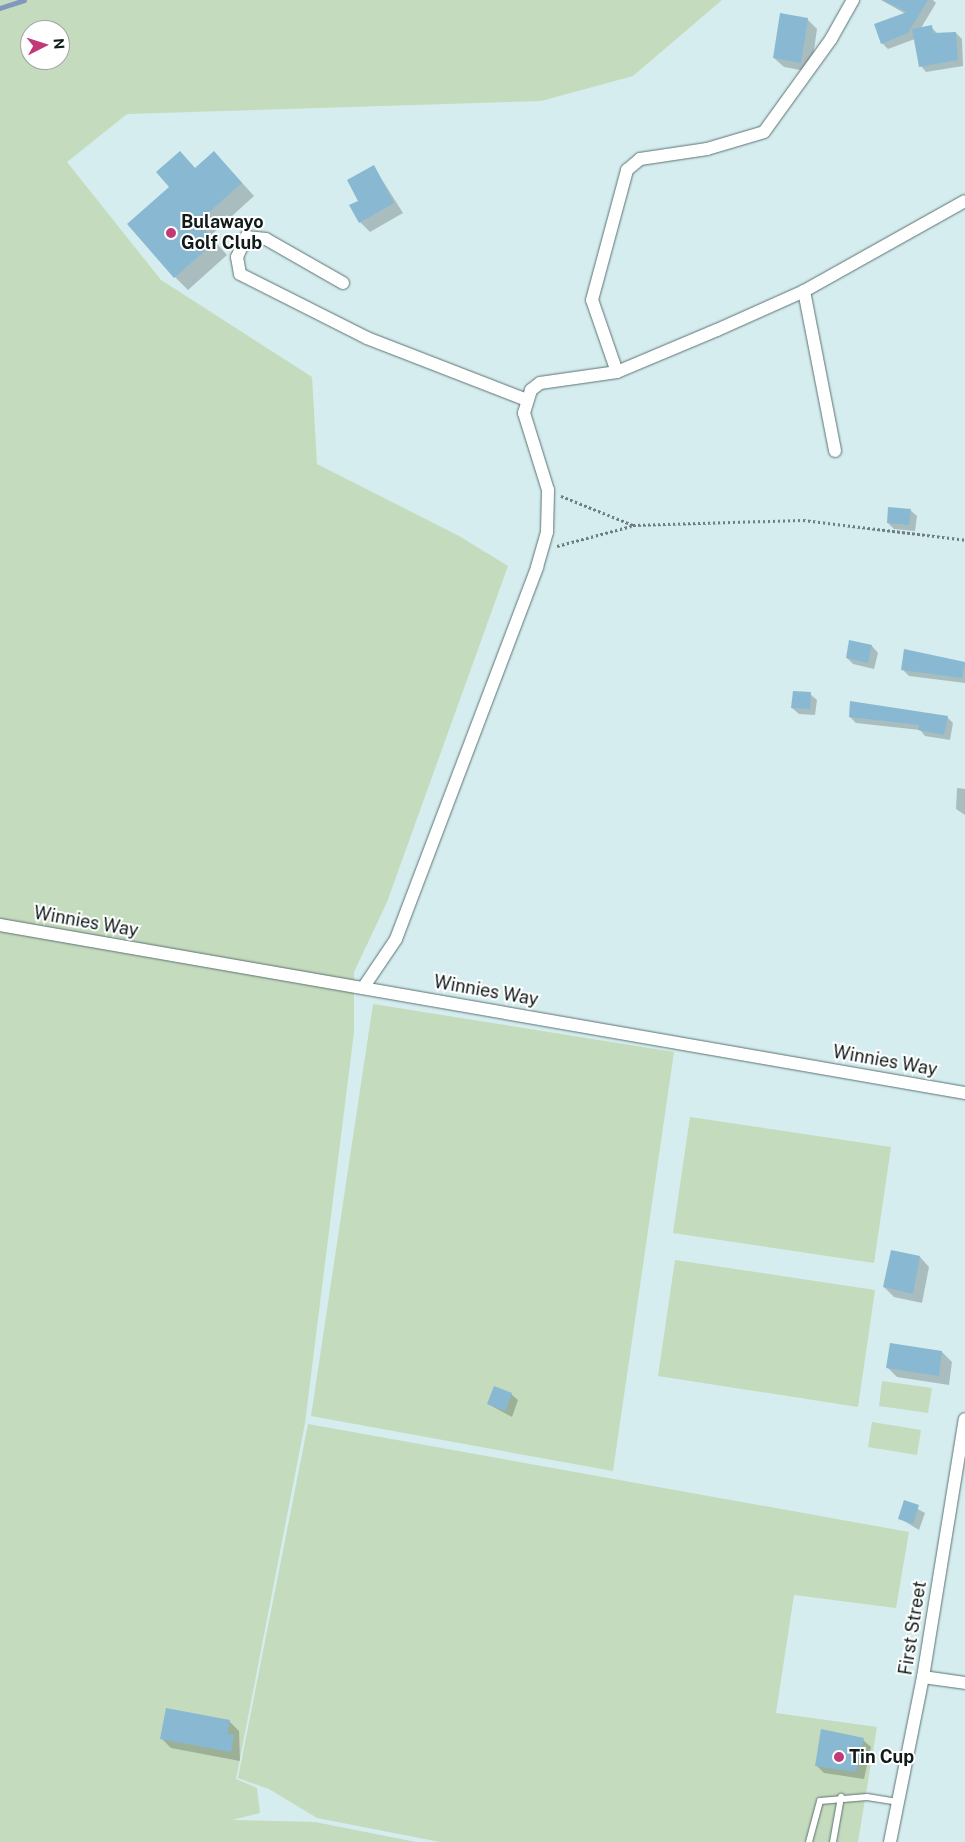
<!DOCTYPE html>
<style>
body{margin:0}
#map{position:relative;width:965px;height:1842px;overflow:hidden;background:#d5edee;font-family:"Public Sans",sans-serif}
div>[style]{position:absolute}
.green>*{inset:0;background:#c4dbbd}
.shadow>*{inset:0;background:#0003}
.stream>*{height:4.5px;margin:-2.25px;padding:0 2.25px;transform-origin:2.25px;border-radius:2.25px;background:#8297bd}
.building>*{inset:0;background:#89b9d2}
.path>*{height:2.5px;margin-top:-1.25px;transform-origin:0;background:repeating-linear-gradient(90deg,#6f7f80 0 2.5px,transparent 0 5px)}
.roads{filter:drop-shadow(0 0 1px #5d7273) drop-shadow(0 0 1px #5d7273)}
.service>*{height:6px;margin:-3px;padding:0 3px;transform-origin:3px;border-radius:3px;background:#fff}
.minor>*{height:12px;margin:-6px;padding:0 6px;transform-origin:6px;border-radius:6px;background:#fff}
.dots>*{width:14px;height:14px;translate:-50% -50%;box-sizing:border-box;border:2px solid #fff;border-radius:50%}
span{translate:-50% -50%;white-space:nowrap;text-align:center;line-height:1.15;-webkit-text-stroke:4px #fff;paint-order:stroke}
.poi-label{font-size:18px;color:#121b1b;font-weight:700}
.left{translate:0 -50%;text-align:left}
.street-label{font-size:18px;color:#121b1b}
.north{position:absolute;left:20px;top:20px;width:50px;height:50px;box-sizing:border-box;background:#fff;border:1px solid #a0a4a4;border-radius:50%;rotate:85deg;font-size:14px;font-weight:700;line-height:20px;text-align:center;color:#121b1b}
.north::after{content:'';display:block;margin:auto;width:18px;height:22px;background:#c13977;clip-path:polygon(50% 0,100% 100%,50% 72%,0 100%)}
</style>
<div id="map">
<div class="green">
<i style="clip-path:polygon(evenodd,0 0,722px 0,633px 76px,541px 101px,127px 114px,67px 162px,161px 280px,312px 377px,317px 464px,459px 536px,508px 566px,387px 902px,354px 972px,354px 1032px,305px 1423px,236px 1779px,257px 1788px,260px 1813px,232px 1820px,315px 1822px,416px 1842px,0 1842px,0 0,30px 30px,60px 30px,60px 60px,30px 60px,30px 30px)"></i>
<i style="clip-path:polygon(373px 1004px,674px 1052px,613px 1471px,311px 1416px)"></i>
<i style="clip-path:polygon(690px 1117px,891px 1147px,874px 1263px,673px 1233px)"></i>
<i style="clip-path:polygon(675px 1260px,875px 1290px,858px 1407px,658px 1376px)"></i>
<i style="clip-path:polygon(882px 1381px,932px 1388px,928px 1413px,879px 1406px)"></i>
<i style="clip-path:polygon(872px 1422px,921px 1430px,917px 1455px,868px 1447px)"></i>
<i style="clip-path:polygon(308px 1424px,909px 1532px,896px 1608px,794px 1595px,776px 1713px,877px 1727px,858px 1842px,440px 1842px,317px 1818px,269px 1789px,238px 1778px)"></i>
</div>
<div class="shadow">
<i style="clip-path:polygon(881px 0,933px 0,936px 3px,921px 28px,931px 27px,938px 34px,956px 33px,962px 39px,963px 66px,926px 72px,921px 66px,915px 39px,888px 49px,882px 43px,906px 14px)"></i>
<i style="clip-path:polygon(807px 19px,817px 29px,811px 72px,784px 67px,774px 58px)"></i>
<i style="clip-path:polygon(180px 153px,196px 169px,227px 166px,254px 196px,210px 236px,227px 255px,188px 290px,175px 277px,171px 187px)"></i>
<i style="clip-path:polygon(374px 167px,403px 213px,370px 232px,360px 222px,359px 201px)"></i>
<i style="clip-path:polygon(910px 510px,917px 516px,915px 531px,894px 529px,888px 523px)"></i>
<i style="clip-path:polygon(872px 646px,878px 653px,874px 669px,853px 664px,847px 658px)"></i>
<i style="clip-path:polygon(905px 650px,965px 663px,965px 683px,909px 676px,902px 669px)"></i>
<i style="clip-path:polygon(810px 694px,817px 700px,815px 715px,799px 714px,792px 708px)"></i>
<i style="clip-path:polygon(850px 717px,947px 717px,953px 723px,950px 740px,925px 736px,920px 730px,856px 723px)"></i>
<i style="clip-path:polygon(957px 788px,965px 789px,965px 815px,956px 809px)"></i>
<i style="clip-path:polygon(920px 1257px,929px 1267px,922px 1303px,894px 1297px,884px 1287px)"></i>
<i style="clip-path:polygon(891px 1345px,942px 1352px,952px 1362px,949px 1385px,897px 1377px,888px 1368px)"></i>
<i style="clip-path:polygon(511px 1394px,518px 1400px,512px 1417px,488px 1404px)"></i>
<i style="clip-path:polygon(905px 1502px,925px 1513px,919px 1530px,899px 1518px)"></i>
<i style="clip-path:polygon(229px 1721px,239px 1731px,240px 1761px,171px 1748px,161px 1738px)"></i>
<i style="clip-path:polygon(863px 1740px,871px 1747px,864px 1779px,824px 1773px,816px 1765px)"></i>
</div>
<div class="stream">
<i style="left:0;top:8px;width:25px;rotate:-18deg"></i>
</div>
<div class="building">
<i style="clip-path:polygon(882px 0,928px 0,908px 33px,881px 44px,874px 24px,907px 12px)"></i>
<i style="clip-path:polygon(780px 13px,808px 18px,801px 63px,773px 58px)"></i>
<i style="clip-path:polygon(932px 25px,933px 33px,956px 32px,958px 60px,919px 67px,912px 29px)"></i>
<i style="clip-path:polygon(180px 151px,195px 168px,214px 151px,242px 183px,198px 222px,215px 242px,174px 278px,127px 224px,169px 187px,156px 172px)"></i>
<i style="clip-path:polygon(374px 165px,394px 203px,359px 223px,349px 205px,358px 201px,347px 180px)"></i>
<i style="clip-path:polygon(888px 507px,911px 509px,909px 525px,887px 523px)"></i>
<i style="clip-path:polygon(849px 640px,872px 645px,868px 663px,846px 658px)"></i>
<i style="clip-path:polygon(904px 649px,965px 662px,962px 678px,901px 670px)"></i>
<i style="clip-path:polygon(793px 691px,811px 692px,810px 709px,791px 708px)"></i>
<i style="clip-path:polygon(850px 701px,948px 716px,944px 735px,918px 730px,919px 725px,849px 717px)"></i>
<i style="clip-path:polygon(891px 1250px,920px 1256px,913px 1294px,883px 1287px)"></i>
<i style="clip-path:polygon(890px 1343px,942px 1351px,939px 1376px,886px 1368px)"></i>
<i style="clip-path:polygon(494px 1386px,512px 1393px,505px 1411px,487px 1404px)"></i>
<i style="clip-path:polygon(904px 1500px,919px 1505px,913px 1524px,898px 1519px)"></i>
<i style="clip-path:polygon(166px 1708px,230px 1720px,227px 1734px,234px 1735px,231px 1752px,160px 1739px)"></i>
<i style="clip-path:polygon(821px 1729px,864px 1738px,856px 1772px,815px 1766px)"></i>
</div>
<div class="path">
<i style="left:561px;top:496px;width:78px;rotate:21.9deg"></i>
<i style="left:633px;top:525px;width:170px;rotate:-1.7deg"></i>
<i style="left:803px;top:520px;width:163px;rotate:7deg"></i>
<i style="left:557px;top:546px;width:77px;rotate:-15.1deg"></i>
</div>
<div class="roads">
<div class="service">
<i style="left:809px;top:1842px;width:42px;rotate:-75deg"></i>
<i style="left:820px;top:1801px;width:47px;rotate:-4.9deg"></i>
<i style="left:867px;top:1797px;width:31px;rotate:9deg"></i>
<i style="left:833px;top:1842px;width:46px;rotate:-79.9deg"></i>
</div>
<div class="minor">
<i style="left:343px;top:283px;width:89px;rotate:-150.3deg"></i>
<i style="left:266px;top:239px;width:20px;rotate:-174deg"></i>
<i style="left:246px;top:237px;width:22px;rotate:114deg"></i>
<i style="left:237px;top:257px;width:17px;rotate:80deg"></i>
<i style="left:240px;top:274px;width:142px;rotate:26.7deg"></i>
<i style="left:367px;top:338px;width:172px;rotate:21.2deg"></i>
<i style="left:804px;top:291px;width:163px;rotate:79deg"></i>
<i style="left:617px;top:372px;width:76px;rotate:-109.1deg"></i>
<i style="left:592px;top:300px;width:135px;rotate:-74.9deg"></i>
<i style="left:627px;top:170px;width:17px;rotate:-40deg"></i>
<i style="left:640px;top:159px;width:68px;rotate:-8.5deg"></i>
<i style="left:707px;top:149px;width:59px;rotate:-16.6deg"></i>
<i style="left:764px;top:132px;width:115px;rotate:-54.2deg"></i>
<i style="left:831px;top:39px;width:45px;rotate:-60.6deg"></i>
<i style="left:0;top:925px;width:980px;rotate:9.88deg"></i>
<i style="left:363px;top:988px;width:59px;rotate:-56deg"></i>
<i style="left:396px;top:939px;width:398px;rotate:-69.2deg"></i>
<i style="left:537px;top:567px;width:36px;rotate:-74deg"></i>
<i style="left:547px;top:532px;width:42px;rotate:-88.6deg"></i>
<i style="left:548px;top:490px;width:81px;rotate:-107.3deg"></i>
<i style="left:524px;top:413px;width:24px;rotate:-73deg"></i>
<i style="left:531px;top:390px;width:11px;rotate:-38deg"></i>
<i style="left:540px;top:383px;width:78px;rotate:-8.1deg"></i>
<i style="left:617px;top:372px;width:108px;rotate:-22.8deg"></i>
<i style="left:717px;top:330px;width:95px;rotate:-24.1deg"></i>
<i style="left:804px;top:291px;width:184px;rotate:-29.2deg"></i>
<i style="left:923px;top:1677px;width:42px;rotate:8.1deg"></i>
<i style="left:890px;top:1842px;width:168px;rotate:-78.7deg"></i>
<i style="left:923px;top:1677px;width:261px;rotate:-80.8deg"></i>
</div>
</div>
<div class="dots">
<i style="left:171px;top:233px;background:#c13977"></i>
<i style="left:839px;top:1757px;background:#c13977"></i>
</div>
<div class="poi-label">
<span class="left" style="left:181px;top:233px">Bulawayo<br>Golf Club</span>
<span class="left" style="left:849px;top:1757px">Tin Cup</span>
</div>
<div class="street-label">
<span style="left:86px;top:922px;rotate:10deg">Winnies Way</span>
<span style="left:486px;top:991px;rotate:10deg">Winnies Way</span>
<span style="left:885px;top:1061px;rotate:10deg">Winnies Way</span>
<span style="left:913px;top:1628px;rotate:-81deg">First Street</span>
</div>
<div class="north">N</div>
</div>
